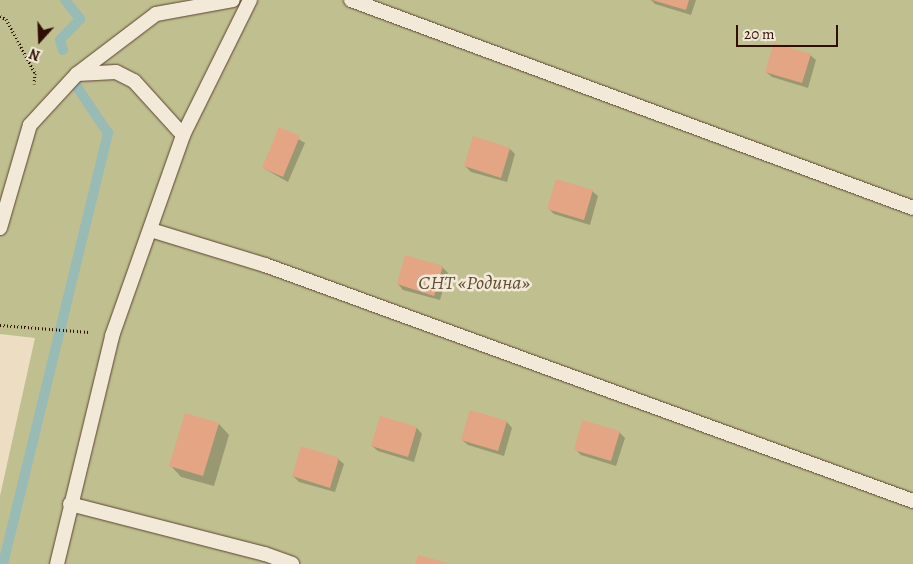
<!DOCTYPE html>
<meta charset="utf-8">
<style>
body{margin:0}
#map{position:relative;width:913px;height:564px;overflow:hidden;background:#ecddc3;font-family:Alegreya,serif}
div>[style]{position:absolute}
.green>*{inset:0;background:#bfbf8f}
.shadow>*{inset:0;background:#0003}
.stream>*{height:10px;margin:-5px;padding:0 5px;transform-origin:5px;border-radius:5px;background:#99bbb6}
.building>*{inset:0;background:#e4a585}
.path>*{height:3px;margin-top:-1.5px;transform-origin:0;background:repeating-linear-gradient(90deg,#2e0f00 0 1px,transparent 0 3.5px)}
.roads{filter:drop-shadow(0 0 1px #5e4231) drop-shadow(0 0 1px #5e4231)}
.service>*{height:14px;margin:-7px;padding:0 7px;transform-origin:7px;border-radius:7px;background:#f3e9d8}
span{translate:-50% -50%;white-space:nowrap;text-align:center;line-height:1.15;-webkit-text-stroke:5px #f3e9d8;paint-order:stroke}
.park-label{font-size:20px;color:#614d32;font-style:italic}
.north{position:absolute;left:15px;top:15px;width:50px;height:50px;-webkit-text-stroke:4px #f3e9d8;paint-order:stroke;rotate:200deg;font-size:14px;font-weight:700;line-height:20px;text-align:center;color:#2e0f00}
.north::after{content:'';display:block;margin:auto;width:18px;height:22px;background:#2e0f00;clip-path:polygon(50% 0,100% 100%,50% 72%,0 100%)}
.scale{position:absolute;left:736px;top:25px;width:102px;height:22px;box-sizing:border-box;border:2px solid #2e0f00;border-top:0;padding-left:6px;font-size:15px;line-height:18px;white-space:nowrap;color:#2e0f00;-webkit-text-stroke:4px #f3e9d8;paint-order:stroke}
</style>
<div id="map">
<div class="green">
<i style="clip-path:polygon(0 0,913px 0,913px 564px,0 564px,0 496px,35px 338px,0 334px)"></i>
</div>
<div class="shadow">
<i style="clip-path:polygon(651px 0,696px 0,691px 15px,655px 4px)"></i>
<i style="clip-path:polygon(810px 55px,816px 60px,808px 88px,772px 77px,766px 72px)"></i>
<i style="clip-path:polygon(280px 128px,305px 143px,288px 182px,263px 168px)"></i>
<i style="clip-path:polygon(510px 149px,515px 154px,507px 182px,471px 172px,465px 166px)"></i>
<i style="clip-path:polygon(592px 191px,598px 196px,590px 225px,554px 214px,548px 208px)"></i>
<i style="clip-path:polygon(442px 267px,448px 273px,440px 300px,403px 290px,398px 284px)"></i>
<i style="clip-path:polygon(470px 412px,507px 422px,512px 428px,504px 456px,468px 445px,462px 440px)"></i>
<i style="clip-path:polygon(381px 418px,417px 428px,422px 434px,414px 462px,378px 451px,372px 446px)"></i>
<i style="clip-path:polygon(219px 424px,229px 435px,214px 486px,181px 477px,171px 466px)"></i>
<i style="clip-path:polygon(619px 432px,625px 438px,616px 466px,581px 455px,575px 449px)"></i>
<i style="clip-path:polygon(338px 459px,344px 464px,335px 492px,299px 482px,293px 476px)"></i>
</div>
<div class="stream">
<i style="left:63px;top:50px;width:10px;rotate:-107deg"></i>
<i style="left:60px;top:40px;width:29px;rotate:-46deg"></i>
<i style="left:80px;top:19px;width:24px;rotate:-128deg"></i>
<i style="left:3px;top:564px;width:444px;rotate:-76.3deg"></i>
<i style="left:108px;top:133px;width:59px;rotate:-124deg"></i>
</div>
<div class="building">
<i style="clip-path:polygon(652px 0,689px 0,686px 10px)"></i>
<i style="clip-path:polygon(774px 43px,811px 54px,802px 83px,765px 72px)"></i>
<i style="clip-path:polygon(279px 127px,300px 136px,283px 177px,262px 168px)"></i>
<i style="clip-path:polygon(473px 136px,510px 148px,501px 178px,464px 166px)"></i>
<i style="clip-path:polygon(556px 179px,593px 190px,584px 220px,547px 209px)"></i>
<i style="clip-path:polygon(405px 255px,443px 266px,434px 296px,397px 284px)"></i>
<i style="clip-path:polygon(470px 410px,507px 421px,498px 451px,461px 440px)"></i>
<i style="clip-path:polygon(185px 413px,219px 423px,203px 476px,169px 466px)"></i>
<i style="clip-path:polygon(380px 416px,417px 427px,408px 457px,371px 446px)"></i>
<i style="clip-path:polygon(582px 420px,620px 431px,611px 461px,574px 450px)"></i>
<i style="clip-path:polygon(301px 446px,339px 458px,330px 488px,292px 476px)"></i>
<i style="clip-path:polygon(418px 555px,447px 563px,447px 564px,415px 564px)"></i>
</div>
<div class="path">
<i style="left:0;top:16px;width:7px;rotate:27deg"></i>
<i style="left:6px;top:19px;width:61px;rotate:61.8deg"></i>
<i style="left:35px;top:73px;width:11px;rotate:95deg"></i>
<i style="left:0;top:325px;width:89px;rotate:4.5deg"></i>
</div>
<div class="roads">
<div class="service">
<i style="left:351px;top:0;width:599px;rotate:20.31deg"></i>
<i style="left:77px;top:74px;width:39px;rotate:-3deg"></i>
<i style="left:116px;top:72px;width:20px;rotate:27deg"></i>
<i style="left:134px;top:81px;width:73px;rotate:47.8deg"></i>
<i style="left:0;top:228px;width:107px;rotate:-73.8deg"></i>
<i style="left:30px;top:125px;width:69px;rotate:-47.3deg"></i>
<i style="left:77px;top:74px;width:99px;rotate:-37.2deg"></i>
<i style="left:156px;top:14px;width:78px;rotate:-10.3deg"></i>
<i style="left:151px;top:230px;width:119px;rotate:17.1deg"></i>
<i style="left:265px;top:265px;width:690px;rotate:20.01deg"></i>
<i style="left:70px;top:504px;width:201px;rotate:14.4deg"></i>
<i style="left:265px;top:554px;width:29px;rotate:20deg"></i>
<i style="left:57px;top:564px;width:235px;rotate:-76.4deg"></i>
<i style="left:112px;top:336px;width:213px;rotate:-70.5deg"></i>
<i style="left:183px;top:135px;width:151px;rotate:-63.6deg"></i>
</div>
</div>
<div class="park-label">
<span style="left:474px;top:282px">СНТ «Родина»</span>
</div>
<div class="north">N</div>
<div class="scale">20 m</div>
</div>
